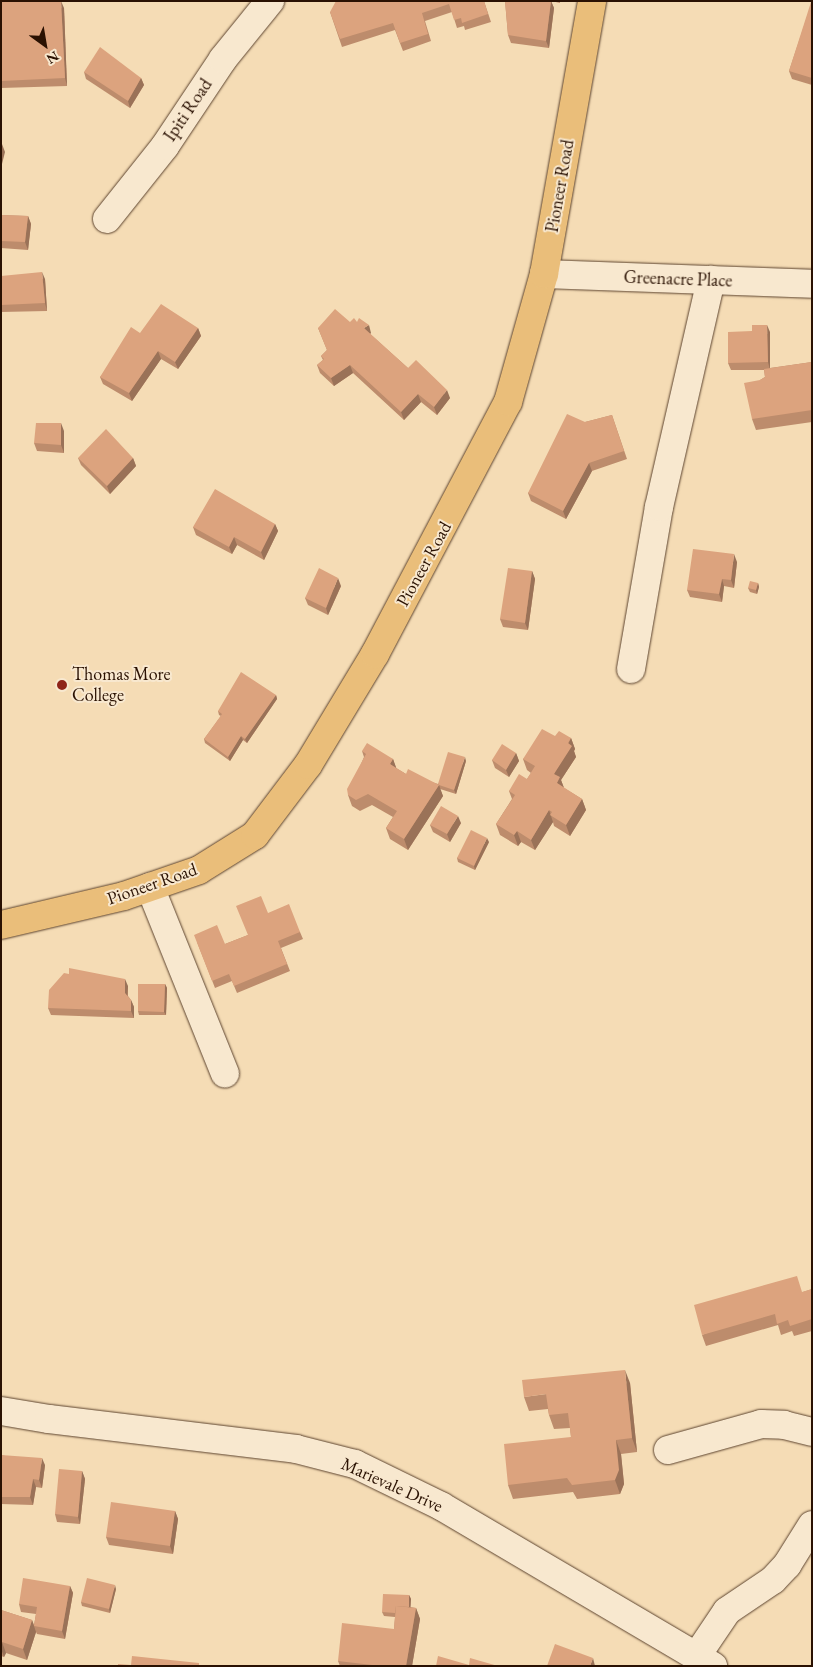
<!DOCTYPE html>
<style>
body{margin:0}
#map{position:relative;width:813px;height:1667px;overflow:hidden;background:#f5dcb5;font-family:"EB Garamond",serif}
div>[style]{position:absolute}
.roads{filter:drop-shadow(0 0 1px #5d442f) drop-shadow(0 0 1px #5d442f)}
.minor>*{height:28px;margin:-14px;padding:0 14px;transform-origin:14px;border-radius:14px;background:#f8e8cf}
.major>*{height:28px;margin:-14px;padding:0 14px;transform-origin:14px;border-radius:14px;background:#eabe7a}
.wall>*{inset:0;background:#bd8c6c}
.shaded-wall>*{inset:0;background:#9a7258}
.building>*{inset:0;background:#dca37e}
.dots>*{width:14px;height:14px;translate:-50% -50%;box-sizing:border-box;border:2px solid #f8e8cf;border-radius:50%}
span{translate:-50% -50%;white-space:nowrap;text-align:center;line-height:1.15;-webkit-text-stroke:4px #f8e8cf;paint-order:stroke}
.street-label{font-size:18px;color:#2a1102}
.poi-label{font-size:18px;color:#2a1102}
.left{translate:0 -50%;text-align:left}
.frame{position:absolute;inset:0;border:2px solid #2a1102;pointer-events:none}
.north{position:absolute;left:20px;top:20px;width:50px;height:50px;-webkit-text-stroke:4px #f8e8cf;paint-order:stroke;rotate:148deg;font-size:14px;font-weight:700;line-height:20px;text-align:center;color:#2a1102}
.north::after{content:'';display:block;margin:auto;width:18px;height:22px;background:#2a1102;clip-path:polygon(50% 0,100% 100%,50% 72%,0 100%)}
</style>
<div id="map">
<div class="roads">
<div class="minor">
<i style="left:107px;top:219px;width:93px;rotate:-51.5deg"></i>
<i style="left:165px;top:146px;width:105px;rotate:-56.3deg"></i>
<i style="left:223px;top:59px;width:75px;rotate:-51deg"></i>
<i style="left:544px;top:274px;width:268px;rotate:2.1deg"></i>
<i style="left:631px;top:669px;width:164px;rotate:-80.2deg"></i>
<i style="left:659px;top:507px;width:233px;rotate:-77.1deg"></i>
<i style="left:150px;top:887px;width:201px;rotate:68.1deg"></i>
<i style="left:1px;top:1411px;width:49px;rotate:9.5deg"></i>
<i style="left:49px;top:1419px;width:249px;rotate:6.9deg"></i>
<i style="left:296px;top:1449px;width:61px;rotate:14.3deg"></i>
<i style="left:355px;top:1464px;width:96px;rotate:26deg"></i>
<i style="left:441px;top:1506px;width:316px;rotate:30.5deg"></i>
<i style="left:668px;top:1450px;width:97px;rotate:-15.6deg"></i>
<i style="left:761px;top:1424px;width:23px;rotate:2deg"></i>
<i style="left:784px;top:1425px;width:29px;rotate:14deg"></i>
<i style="left:696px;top:1657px;width:55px;rotate:-56deg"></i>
<i style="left:727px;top:1611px;width:55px;rotate:-34deg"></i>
<i style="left:773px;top:1580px;width:21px;rotate:-47deg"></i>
<i style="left:787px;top:1565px;width:47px;rotate:-58deg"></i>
</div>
<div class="major">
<i style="left:1px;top:925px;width:126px;rotate:-13.3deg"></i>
<i style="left:124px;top:896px;width:79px;rotate:-19.1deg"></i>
<i style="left:199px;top:870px;width:66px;rotate:-32deg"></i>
<i style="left:255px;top:835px;width:88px;rotate:-52.9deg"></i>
<i style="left:308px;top:765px;width:130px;rotate:-58.9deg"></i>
<i style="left:375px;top:654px;width:285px;rotate:-62.2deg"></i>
<i style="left:508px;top:402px;width:133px;rotate:-74.3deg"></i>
<i style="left:544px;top:274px;width:277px;rotate:-80deg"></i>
</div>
</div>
<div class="wall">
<i style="clip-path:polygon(1px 1px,64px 8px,67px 86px,1px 88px)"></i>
<i style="clip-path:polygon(484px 1px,491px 22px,465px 30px,464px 26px,457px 28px,452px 12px,425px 21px,431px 41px,403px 51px,395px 30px,342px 47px,330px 12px)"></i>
<i style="clip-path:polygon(505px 1px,560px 1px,560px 3px,551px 1px,554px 8px,549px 48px,511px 43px,508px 35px)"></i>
<i style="clip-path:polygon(812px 2px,812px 85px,792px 79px,789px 71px)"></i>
<i style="clip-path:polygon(84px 72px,141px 78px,144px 85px,130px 108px,86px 79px)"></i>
<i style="clip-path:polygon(1px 215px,28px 216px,31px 224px,28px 250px,1px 248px)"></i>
<i style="clip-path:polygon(1px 276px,45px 279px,47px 311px,1px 312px)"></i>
<i style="clip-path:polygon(350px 322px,371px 333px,370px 334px,408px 368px,450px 398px,437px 415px,421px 402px,404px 420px,353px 373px,334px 386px,320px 373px,317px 365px,323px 360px,321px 356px,327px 350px,318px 328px)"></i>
<i style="clip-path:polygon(198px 328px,201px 336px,178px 369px,161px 359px,132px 401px,103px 384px,100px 377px,140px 333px)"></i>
<i style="clip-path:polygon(770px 332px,770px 368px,812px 362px,812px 422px,756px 430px,752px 419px,760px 380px,765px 377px,764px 370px,731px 370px,728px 363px)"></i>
<i style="clip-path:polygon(612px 415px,627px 459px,592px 471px,566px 519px,531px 501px,528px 493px,585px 422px)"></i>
<i style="clip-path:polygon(64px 431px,64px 453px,37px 451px,34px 443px)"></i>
<i style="clip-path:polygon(78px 458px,133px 458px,136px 466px,110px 494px,81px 465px)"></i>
<i style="clip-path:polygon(275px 524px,278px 531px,264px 560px,237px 545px,232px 554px,196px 535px,193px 527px)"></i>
<i style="clip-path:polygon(737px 562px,734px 588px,724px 586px,722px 602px,690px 597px,687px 590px)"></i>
<i style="clip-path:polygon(532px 571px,535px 579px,528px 630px,503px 627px,500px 619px)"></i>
<i style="clip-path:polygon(758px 583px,759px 587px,757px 594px,750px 592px,748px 588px)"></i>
<i style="clip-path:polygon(341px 586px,328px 615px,308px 605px,305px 598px)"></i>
<i style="clip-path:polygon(276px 695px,277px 699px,247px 743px,243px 740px,230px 761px,205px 743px,204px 739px,221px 716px,219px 715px,218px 711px)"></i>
<i style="clip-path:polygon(555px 736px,571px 738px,575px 749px,574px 751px,576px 757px,561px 780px,564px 788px,582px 799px,586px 810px,570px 836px,554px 826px,553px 822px,535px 850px,521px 842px,518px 846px,500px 835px,496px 824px,512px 799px,509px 791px,527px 779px,531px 773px,527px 770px,523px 759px)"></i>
<i style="clip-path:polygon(362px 751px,393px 759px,396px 768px,406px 774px,438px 784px,466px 761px,456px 794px,440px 789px,443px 796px,408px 850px,390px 839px,386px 828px,393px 817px,372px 805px,360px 811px,352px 806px,348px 795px,364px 757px)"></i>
<i style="clip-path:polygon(516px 753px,519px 761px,509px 777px,495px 768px,492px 760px)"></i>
<i style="clip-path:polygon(461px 823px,450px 842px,433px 832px,430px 825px)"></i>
<i style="clip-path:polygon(489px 842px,475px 870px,458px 862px,457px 858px)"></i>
<i style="clip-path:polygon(268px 913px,300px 932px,303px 939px,281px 948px,290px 971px,237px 993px,232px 981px,215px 988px,197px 942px,225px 944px,248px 935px)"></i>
<i style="clip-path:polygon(165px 984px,167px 988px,166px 1015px,139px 1015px,138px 1011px)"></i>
<i style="clip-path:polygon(128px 986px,128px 996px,131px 1000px,134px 1007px,134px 1018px,51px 1015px,48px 1008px)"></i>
<i style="clip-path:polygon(812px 1289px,812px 1331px,794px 1336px,792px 1331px,781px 1335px,778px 1325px,706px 1346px,702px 1335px,803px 1292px)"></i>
<i style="clip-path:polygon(630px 1383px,637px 1452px,621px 1454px,624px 1484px,620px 1494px,577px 1499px,573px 1492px,513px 1499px,508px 1485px,571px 1437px,570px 1428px,554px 1429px,549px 1415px,548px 1409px,529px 1411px,524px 1397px)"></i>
<i style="clip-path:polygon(1px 1455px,45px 1465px,42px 1488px,36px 1487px,33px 1505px,1px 1504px)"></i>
<i style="clip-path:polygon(82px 1471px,85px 1479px,80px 1524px,57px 1522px,55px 1514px)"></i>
<i style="clip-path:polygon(175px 1511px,178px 1519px,173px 1554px,109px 1545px,106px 1537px)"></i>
<i style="clip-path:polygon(70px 1586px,73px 1593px,65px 1639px,37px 1634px,36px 1632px,27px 1660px,6px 1653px,4px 1657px,1px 1656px,1px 1610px,32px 1620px,34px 1625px,36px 1614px,21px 1612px,19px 1604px)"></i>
<i style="clip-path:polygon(116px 1589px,110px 1613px,82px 1606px,81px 1602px)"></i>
<i style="clip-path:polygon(409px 1595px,411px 1599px,410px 1607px,416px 1608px,420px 1619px,412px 1666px,340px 1666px,338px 1661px,394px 1629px,395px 1617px,384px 1616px,382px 1612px)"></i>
</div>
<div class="shaded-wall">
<i style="clip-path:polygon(61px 1px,64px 8px,67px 86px,65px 78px)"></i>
<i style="clip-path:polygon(551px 1px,554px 8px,549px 48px,546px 41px)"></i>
<i style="clip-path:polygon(141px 78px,144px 85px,130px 108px,128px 101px)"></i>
<i style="clip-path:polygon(2px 144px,5px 152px,1px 168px,1px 148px)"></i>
<i style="clip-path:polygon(28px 216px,31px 224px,28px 250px,25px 242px)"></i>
<i style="clip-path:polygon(42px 272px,45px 279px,47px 311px,45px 303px)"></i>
<i style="clip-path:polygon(369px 325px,371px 333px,367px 336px,364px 328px)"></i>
<i style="clip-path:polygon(767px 325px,770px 332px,770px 370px,768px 362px)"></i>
<i style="clip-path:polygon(198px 328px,201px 336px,178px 369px,175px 362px)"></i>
<i style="clip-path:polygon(158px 351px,161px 359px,132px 401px,129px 393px)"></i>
<i style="clip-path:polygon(350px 365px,353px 373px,334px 386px,331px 378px)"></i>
<i style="clip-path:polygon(447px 390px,450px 398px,437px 415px,434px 407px)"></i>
<i style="clip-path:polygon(418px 394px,421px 402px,404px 420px,401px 412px)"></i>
<i style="clip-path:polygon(61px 423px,64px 431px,64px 453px,61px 445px)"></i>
<i style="clip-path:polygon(133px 458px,136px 466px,110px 494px,107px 486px)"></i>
<i style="clip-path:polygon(589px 463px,592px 471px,566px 519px,563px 511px)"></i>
<i style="clip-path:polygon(275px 524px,278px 531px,264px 560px,261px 552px)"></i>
<i style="clip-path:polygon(234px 537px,237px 545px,232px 554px,229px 547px)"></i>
<i style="clip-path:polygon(734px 554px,737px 562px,734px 588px,731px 580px)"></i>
<i style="clip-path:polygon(532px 571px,535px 579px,528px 630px,525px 623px)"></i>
<i style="clip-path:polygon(338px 578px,341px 586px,328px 615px,326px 608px)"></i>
<i style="clip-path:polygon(722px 579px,724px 586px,722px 602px,719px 594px)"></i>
<i style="clip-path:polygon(758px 583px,759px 587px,757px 594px,756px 590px)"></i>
<i style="clip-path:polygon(276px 695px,277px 699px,247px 743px,245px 739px)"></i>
<i style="clip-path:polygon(241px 736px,243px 740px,230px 761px,228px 757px)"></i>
<i style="clip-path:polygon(571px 738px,575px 749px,574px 751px,576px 757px,561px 780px,564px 788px,557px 783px,554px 774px)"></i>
<i style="clip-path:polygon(516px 753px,519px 761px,509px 777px,506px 770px)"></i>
<i style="clip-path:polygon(465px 757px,466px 761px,456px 794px,454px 790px)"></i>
<i style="clip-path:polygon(393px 759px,397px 770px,390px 764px)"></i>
<i style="clip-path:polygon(439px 785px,443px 796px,408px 850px,404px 839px)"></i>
<i style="clip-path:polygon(582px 799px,586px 810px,570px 836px,566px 825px)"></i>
<i style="clip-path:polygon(549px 810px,553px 822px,535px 850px,531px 840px)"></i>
<i style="clip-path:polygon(458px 816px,461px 823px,450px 842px,447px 834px)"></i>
<i style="clip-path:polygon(517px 831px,521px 842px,518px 846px,514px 835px)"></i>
<i style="clip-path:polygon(487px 838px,489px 842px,475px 870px,474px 866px)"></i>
<i style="clip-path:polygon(125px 979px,128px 986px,127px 1000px,125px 993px)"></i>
<i style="clip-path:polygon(165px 984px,167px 988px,166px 1015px,164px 1012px)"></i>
<i style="clip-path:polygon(131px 1000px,134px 1007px,134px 1018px,131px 1011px)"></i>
<i style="clip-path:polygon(625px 1370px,630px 1383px,637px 1452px,632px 1438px)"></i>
<i style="clip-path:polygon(616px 1440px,621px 1454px,624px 1484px,620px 1494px,615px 1480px)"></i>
<i style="clip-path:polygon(42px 1458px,45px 1465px,42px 1488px,39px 1480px)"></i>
<i style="clip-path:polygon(82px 1471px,85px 1479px,80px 1524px,78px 1517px)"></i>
<i style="clip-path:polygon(33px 1479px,36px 1487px,33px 1505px,30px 1497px)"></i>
<i style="clip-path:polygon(175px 1511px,178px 1519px,173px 1554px,170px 1546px)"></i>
<i style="clip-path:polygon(115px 1585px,116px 1589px,110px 1613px,109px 1609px)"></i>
<i style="clip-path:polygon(70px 1586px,73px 1593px,65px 1639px,62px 1631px)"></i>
<i style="clip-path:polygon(409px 1595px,411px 1599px,410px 1617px,408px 1614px)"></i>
<i style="clip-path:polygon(416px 1608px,420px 1619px,412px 1666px,406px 1666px)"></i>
<i style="clip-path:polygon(32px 1620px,36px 1632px,27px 1660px,23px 1649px)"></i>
<i style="clip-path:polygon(2px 1642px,6px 1653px,4px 1657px,1px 1649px)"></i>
<i style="clip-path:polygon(593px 1658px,595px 1666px,590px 1666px)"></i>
</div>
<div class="building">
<i style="clip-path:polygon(1px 1px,61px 1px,65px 78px,1px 81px)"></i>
<i style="clip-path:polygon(336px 1px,484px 1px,488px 14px,462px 23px,461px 18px,454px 20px,449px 4px,422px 13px,428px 34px,400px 43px,393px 23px,340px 39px,330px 12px)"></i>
<i style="clip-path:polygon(505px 1px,551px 1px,546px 41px,508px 35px)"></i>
<i style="clip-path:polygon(811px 2px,812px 2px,812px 78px,789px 71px)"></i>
<i style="clip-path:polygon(100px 47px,141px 78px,128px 101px,84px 72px)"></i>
<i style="clip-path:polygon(1px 215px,28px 216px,25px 242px,1px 241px)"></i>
<i style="clip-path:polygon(42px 272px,45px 303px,1px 305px,1px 276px)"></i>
<i style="clip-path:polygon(161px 304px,198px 328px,175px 362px,158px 351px,129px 393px,100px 377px,131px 327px,140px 333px)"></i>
<i style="clip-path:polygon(335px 309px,350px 322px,354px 318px,357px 322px,359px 318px,369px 325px,364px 328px,408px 368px,416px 360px,447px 390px,434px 407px,418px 394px,401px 412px,350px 365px,331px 378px,317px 365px,324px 359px,321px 356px,327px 350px,318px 328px)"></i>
<i style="clip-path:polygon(752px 325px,767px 325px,768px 362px,728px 363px,728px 332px,752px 331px)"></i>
<i style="clip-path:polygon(812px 362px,812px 410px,752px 419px,744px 383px,760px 380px,765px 377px,764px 369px)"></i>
<i style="clip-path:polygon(567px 414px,585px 422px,612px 415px,624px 451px,589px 463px,563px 511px,528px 493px)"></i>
<i style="clip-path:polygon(36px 423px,61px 423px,61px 445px,34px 443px)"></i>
<i style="clip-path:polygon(106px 429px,133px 458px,107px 486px,78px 458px)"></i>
<i style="clip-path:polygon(215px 489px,275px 524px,261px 552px,234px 537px,229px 547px,193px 527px)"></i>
<i style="clip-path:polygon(693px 549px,734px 554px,731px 580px,722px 579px,719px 594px,687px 590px)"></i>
<i style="clip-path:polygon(319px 568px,338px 578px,326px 608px,305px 598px)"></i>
<i style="clip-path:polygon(508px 568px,532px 571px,525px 623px,500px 619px)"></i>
<i style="clip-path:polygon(750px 581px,758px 583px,756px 590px,748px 588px)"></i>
<i style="clip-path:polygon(241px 672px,276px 695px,245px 739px,241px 736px,228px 757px,204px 739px,222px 714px,218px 711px)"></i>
<i style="clip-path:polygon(542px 729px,555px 736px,559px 731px,571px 738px,568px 743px,572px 746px,554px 774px,560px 777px,557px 783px,582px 799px,566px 825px,550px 815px,552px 812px,549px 810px,531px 840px,517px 831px,514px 835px,496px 824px,515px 795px,509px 791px,519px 774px,527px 779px,535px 766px,523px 759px)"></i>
<i style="clip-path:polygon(367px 743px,393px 759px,390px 764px,406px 774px,408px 769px,439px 785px,404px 839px,386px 828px,397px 811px,368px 794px,356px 800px,348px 795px,347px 789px,366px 754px,362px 751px)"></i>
<i style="clip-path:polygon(502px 744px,516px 753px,506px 770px,492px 760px)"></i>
<i style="clip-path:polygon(448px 752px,465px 757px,454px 790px,439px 785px,438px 784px)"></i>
<i style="clip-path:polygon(441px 806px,458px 816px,447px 834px,430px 825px)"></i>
<i style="clip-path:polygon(471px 830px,487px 838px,474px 866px,457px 858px)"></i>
<i style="clip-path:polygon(261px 896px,268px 913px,289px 904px,300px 932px,278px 941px,287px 964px,234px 986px,229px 974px,212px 981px,194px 935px,217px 925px,225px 944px,248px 935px,236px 906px)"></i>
<i style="clip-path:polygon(69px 968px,125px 979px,125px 993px,131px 1000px,131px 1011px,48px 1008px,49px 990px,64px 973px,69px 974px)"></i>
<i style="clip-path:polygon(138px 984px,165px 984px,164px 1012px,138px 1011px)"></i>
<i style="clip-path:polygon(797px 1276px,802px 1292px,812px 1289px,812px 1319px,790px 1326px,788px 1320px,777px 1324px,775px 1314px,702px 1335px,694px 1305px)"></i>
<i style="clip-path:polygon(625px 1370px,632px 1438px,616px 1440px,619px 1470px,615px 1480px,572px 1485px,567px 1478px,508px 1485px,504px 1444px,571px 1437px,568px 1413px,549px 1415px,546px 1394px,524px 1397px,522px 1380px)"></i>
<i style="clip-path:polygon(1px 1455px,42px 1458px,39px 1480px,33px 1479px,30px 1497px,1px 1497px)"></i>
<i style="clip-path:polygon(59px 1469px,82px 1471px,78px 1517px,55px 1514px)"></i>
<i style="clip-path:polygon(111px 1502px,175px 1511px,170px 1546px,106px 1537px)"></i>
<i style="clip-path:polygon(23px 1578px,70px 1586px,62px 1631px,34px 1626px,37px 1607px,19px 1604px)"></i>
<i style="clip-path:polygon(87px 1578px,115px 1585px,109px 1609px,81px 1602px)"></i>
<i style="clip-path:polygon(383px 1594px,409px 1595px,409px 1607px,396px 1606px,395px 1613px,382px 1612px)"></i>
<i style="clip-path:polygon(396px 1606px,416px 1608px,406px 1666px,372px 1666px,372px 1665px,338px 1661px,342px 1623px,394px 1629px)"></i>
<i style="clip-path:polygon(1px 1610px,32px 1620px,23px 1649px,2px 1642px,1px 1644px)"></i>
<i style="clip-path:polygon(555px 1644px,593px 1658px,590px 1666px,547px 1666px)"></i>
<i style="clip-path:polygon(132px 1656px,199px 1663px,199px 1666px,118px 1666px,118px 1664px,131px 1665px)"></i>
<i style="clip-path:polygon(438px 1656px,469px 1665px,470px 1658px,498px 1666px,436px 1666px)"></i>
</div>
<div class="dots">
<i style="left:62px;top:685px;background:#8f2418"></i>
</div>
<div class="street-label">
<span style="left:188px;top:110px;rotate:-56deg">Ipiti Road</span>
<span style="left:560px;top:186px;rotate:-80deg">Pioneer Road</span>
<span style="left:678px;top:279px;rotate:2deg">Greenacre Place</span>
<span style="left:424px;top:564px;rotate:-61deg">Pioneer Road</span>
<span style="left:152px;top:884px;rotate:-19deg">Pioneer Road</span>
<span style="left:392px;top:1485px;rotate:24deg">Marievale Drive</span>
</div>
<div class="poi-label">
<span class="left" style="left:72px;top:685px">Thomas More<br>College</span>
</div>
<div class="frame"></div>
<div class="north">N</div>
</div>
